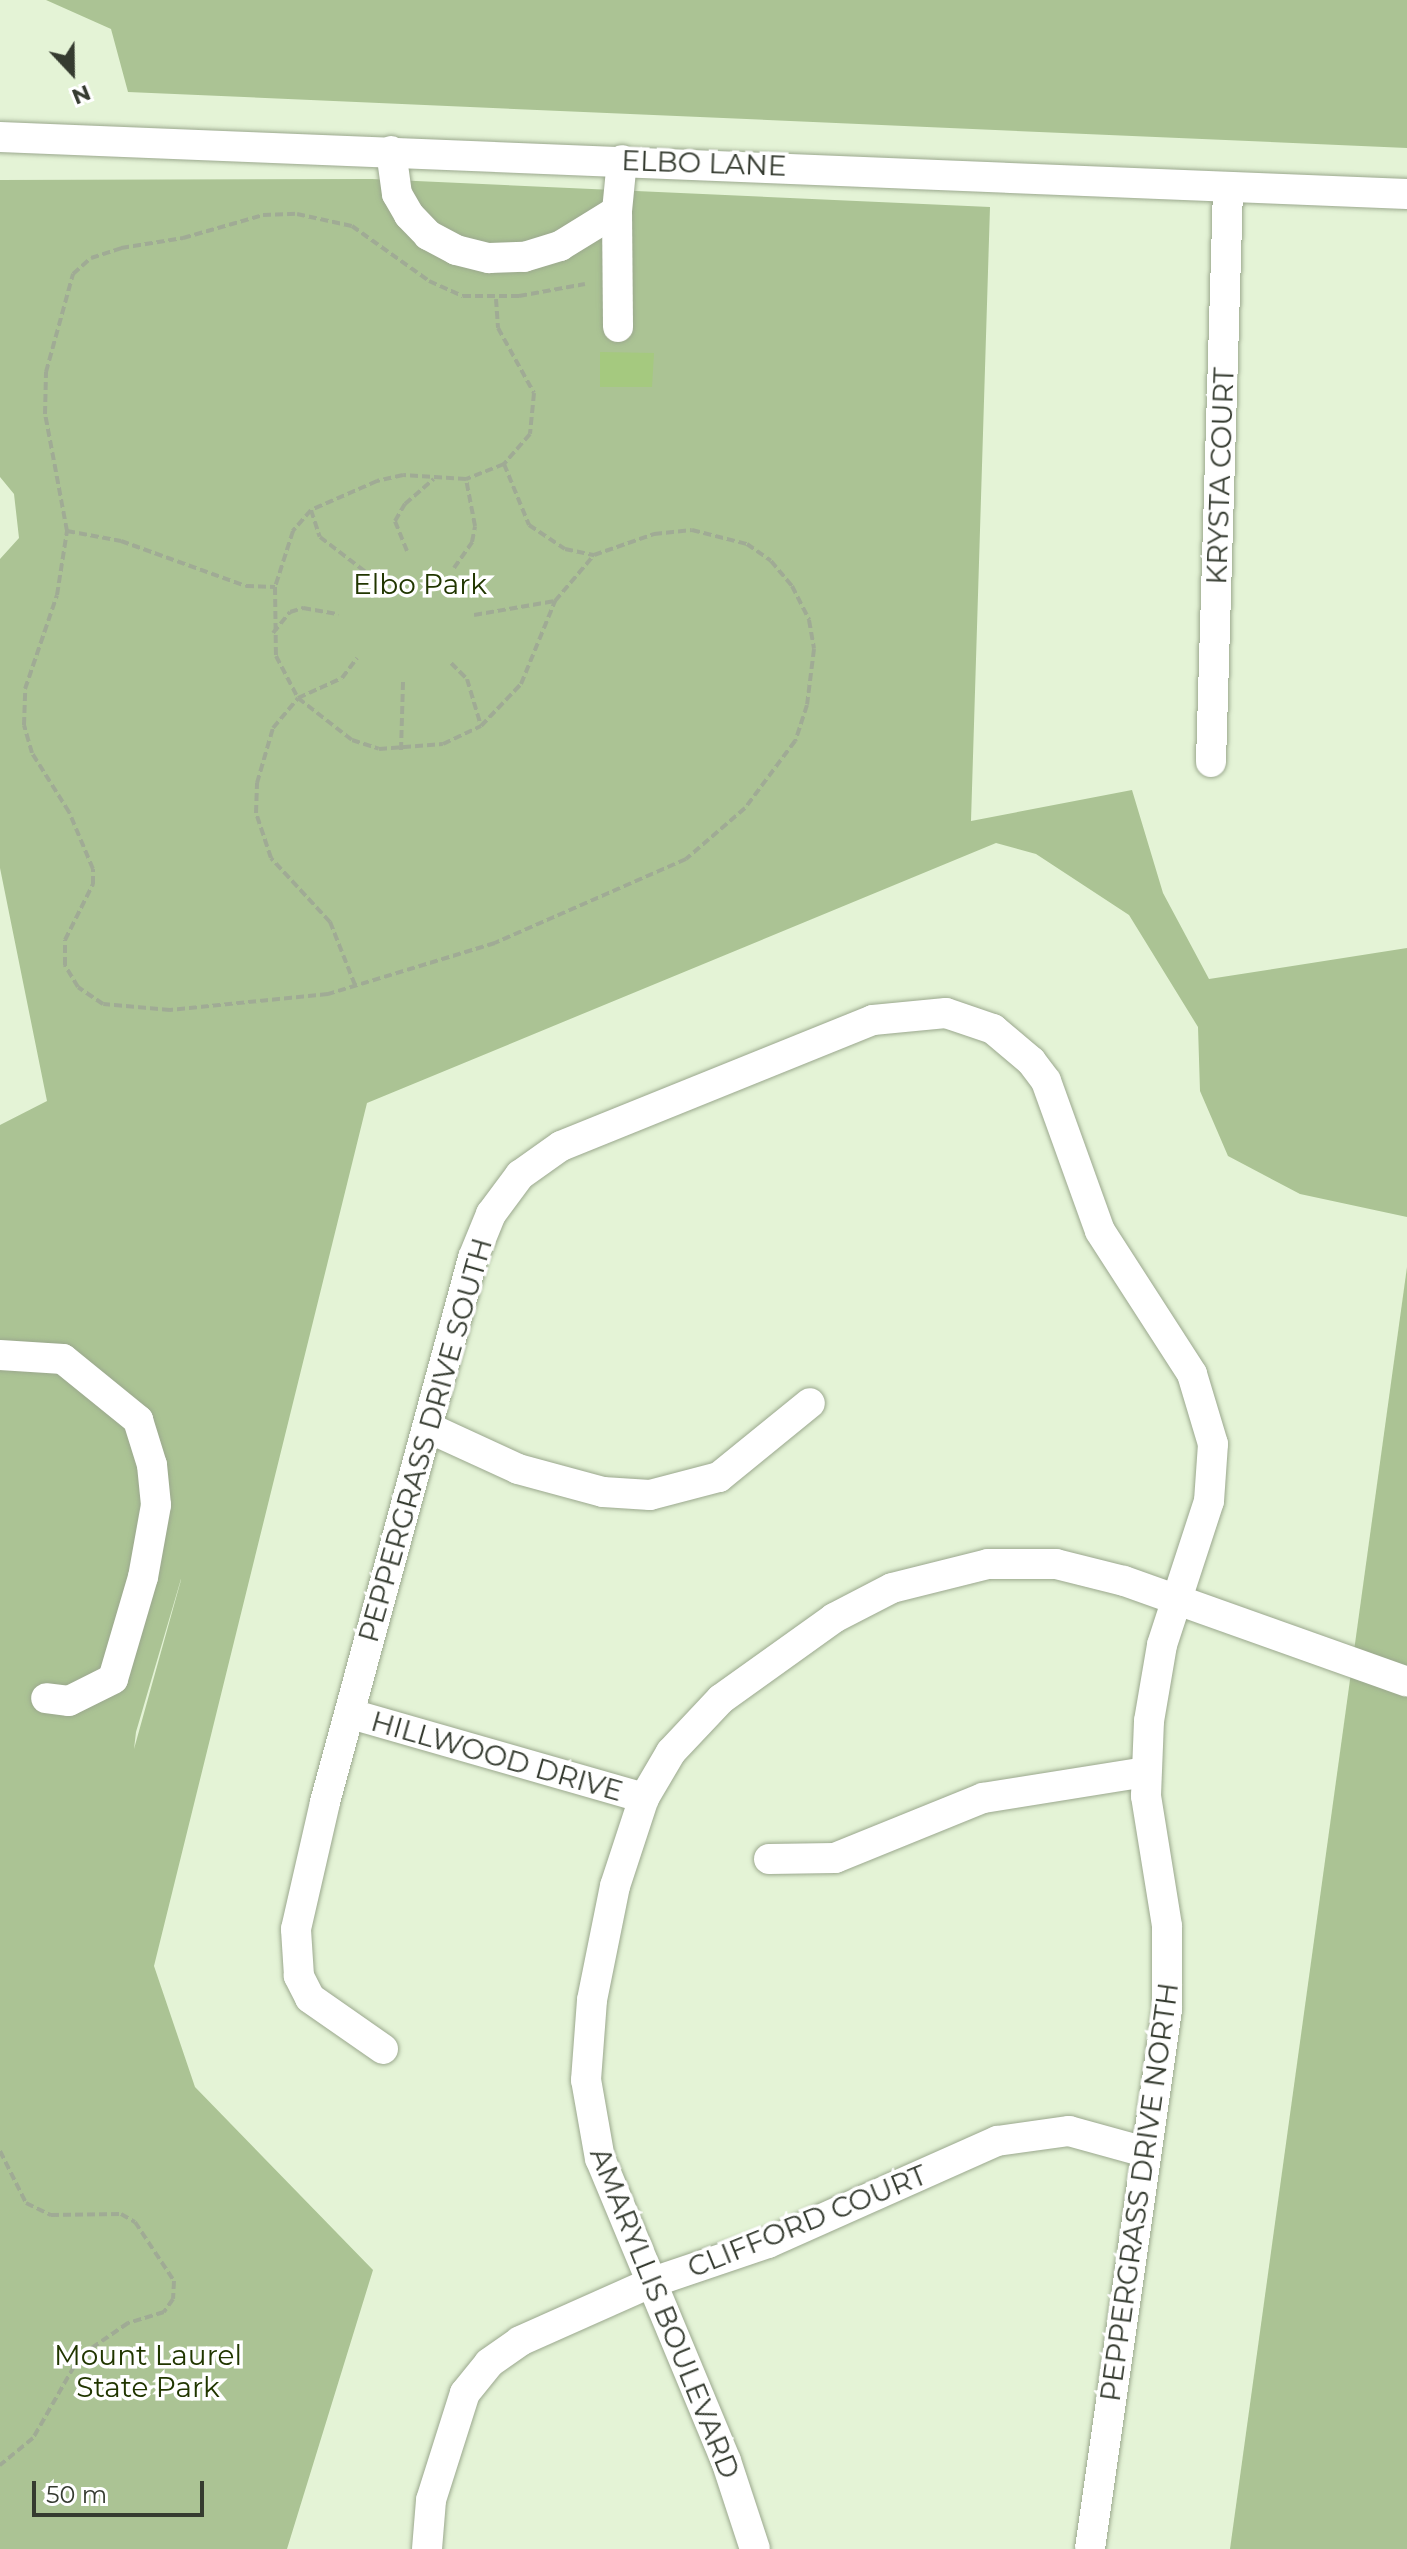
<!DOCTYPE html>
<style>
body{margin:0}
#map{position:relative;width:1407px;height:2549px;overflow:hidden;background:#e4f3d6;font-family:Montserrat,sans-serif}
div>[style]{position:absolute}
.green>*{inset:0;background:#abc394}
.building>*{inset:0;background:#a5c97f}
.path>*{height:4px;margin-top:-2px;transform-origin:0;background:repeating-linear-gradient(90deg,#a0ab95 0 8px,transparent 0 12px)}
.roads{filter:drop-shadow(0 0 2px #9ba88e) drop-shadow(0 0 2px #9ba88e)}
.minor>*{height:30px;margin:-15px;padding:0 15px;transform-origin:15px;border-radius:15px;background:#fff}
span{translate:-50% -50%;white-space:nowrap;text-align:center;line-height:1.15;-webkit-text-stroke:7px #fff;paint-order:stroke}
.street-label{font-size:28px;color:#353b30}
.park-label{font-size:28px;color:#213600}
.north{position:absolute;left:32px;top:32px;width:80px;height:80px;-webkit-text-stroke:6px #fff;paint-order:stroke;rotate:158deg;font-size:22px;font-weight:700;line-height:32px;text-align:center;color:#353b30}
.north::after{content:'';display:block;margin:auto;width:28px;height:36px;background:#353b30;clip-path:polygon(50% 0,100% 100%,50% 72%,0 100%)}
.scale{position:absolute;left:32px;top:2481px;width:172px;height:36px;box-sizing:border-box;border:4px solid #353b30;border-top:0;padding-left:10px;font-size:24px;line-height:28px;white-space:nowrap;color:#353b30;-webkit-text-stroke:6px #fff;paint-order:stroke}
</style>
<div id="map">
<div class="green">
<i style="clip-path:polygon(46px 0,1407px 0,1407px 148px,128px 92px,111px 29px)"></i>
<i style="clip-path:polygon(evenodd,372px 179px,990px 207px,971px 821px,1132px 790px,1163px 893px,1209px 979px,1407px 948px,1407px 1217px,1300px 1194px,1228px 1156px,1200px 1091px,1198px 1027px,1129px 915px,1036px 854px,996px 843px,367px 1103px,154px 1966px,195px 2087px,373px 2270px,287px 2549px,0 2549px,0 1125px,47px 1101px,0 868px,0 559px,19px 538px,14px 494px,0 477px,0 180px,372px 179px,181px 1579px,181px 1580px,134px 1749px,136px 1732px,181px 1579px)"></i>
<i style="clip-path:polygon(1407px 1267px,1407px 2549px,1230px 2549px)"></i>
</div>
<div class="building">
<i style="clip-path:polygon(600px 352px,654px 353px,652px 387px,600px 387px)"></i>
</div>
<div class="path">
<i style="left:496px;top:299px;width:29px;rotate:86deg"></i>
<i style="left:498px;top:328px;width:74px;rotate:61deg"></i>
<i style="left:534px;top:393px;width:41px;rotate:95.6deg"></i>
<i style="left:530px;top:434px;width:40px;rotate:131deg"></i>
<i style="left:504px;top:464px;width:66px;rotate:67.7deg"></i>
<i style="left:529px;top:525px;width:43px;rotate:33.7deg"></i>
<i style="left:565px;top:549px;width:30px;rotate:12deg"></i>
<i style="left:594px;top:555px;width:64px;rotate:-19.3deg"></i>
<i style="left:654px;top:534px;width:38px;rotate:-6deg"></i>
<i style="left:692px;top:530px;width:57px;rotate:14.3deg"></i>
<i style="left:747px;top:544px;width:29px;rotate:35deg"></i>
<i style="left:771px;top:561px;width:33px;rotate:50deg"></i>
<i style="left:792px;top:586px;width:38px;rotate:63deg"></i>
<i style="left:809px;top:620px;width:29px;rotate:80deg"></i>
<i style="left:814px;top:649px;width:56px;rotate:97.1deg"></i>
<i style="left:807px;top:705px;width:38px;rotate:108deg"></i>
<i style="left:795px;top:741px;width:84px;rotate:126.7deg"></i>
<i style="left:745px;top:808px;width:78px;rotate:139.2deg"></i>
<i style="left:686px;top:859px;width:209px;rotate:156.3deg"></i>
<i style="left:495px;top:943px;width:175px;rotate:163deg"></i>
<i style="left:328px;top:994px;width:159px;rotate:174.2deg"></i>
<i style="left:170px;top:1010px;width:67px;rotate:-174.9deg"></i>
<i style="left:103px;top:1004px;width:30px;rotate:-146deg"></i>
<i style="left:78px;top:987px;width:26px;rotate:-121deg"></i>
<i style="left:65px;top:965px;width:25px;rotate:-90deg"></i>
<i style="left:65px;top:940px;width:63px;rotate:-63.4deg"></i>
<i style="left:93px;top:884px;width:15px;rotate:-90deg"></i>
<i style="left:93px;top:869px;width:62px;rotate:-112.8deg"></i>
<i style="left:69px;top:812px;width:70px;rotate:-122.1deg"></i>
<i style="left:32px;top:753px;width:29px;rotate:-106deg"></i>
<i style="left:24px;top:725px;width:36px;rotate:-88deg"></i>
<i style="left:25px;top:689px;width:99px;rotate:-71.2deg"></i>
<i style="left:57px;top:595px;width:65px;rotate:-81.1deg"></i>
<i style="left:67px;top:531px;width:119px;rotate:-100.6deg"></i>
<i style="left:45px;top:414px;width:42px;rotate:-88.6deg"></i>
<i style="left:46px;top:372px;width:102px;rotate:-74.6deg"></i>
<i style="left:73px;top:274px;width:24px;rotate:-42deg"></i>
<i style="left:91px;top:258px;width:32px;rotate:-18deg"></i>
<i style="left:121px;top:248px;width:63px;rotate:-9.2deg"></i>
<i style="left:183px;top:238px;width:83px;rotate:-16deg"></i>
<i style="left:263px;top:215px;width:34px;rotate:-2deg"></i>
<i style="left:297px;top:214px;width:56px;rotate:12.3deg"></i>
<i style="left:352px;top:226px;width:95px;rotate:35.5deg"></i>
<i style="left:429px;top:281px;width:37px;rotate:24deg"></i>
<i style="left:463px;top:296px;width:56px"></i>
<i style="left:519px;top:296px;width:67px;rotate:-10.3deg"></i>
<i style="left:504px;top:464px;width:41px;rotate:158.5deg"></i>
<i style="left:466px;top:479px;width:63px;rotate:-176.4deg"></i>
<i style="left:403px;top:475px;width:27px;rotate:167deg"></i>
<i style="left:377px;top:481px;width:72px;rotate:156.3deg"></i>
<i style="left:311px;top:510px;width:28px;rotate:131deg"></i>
<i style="left:293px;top:531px;width:59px;rotate:107.8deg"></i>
<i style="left:275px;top:587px;width:69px;rotate:89.2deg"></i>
<i style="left:276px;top:656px;width:47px;rotate:62.4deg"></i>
<i style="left:298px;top:698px;width:68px;rotate:37.9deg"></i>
<i style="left:352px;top:740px;width:28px;rotate:18deg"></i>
<i style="left:379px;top:749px;width:64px;rotate:-4.5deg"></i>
<i style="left:443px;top:744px;width:42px;rotate:-25.3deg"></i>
<i style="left:481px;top:726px;width:58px;rotate:-46.4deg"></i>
<i style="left:521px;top:684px;width:90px;rotate:-67.7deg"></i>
<i style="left:555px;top:601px;width:60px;rotate:-49.7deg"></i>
<i style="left:311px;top:510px;width:28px;rotate:72deg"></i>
<i style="left:320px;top:537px;width:59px;rotate:37.5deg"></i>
<i style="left:67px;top:531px;width:55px;rotate:10.5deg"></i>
<i style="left:121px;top:541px;width:133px;rotate:19.8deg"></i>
<i style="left:246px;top:586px;width:29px;rotate:2deg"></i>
<i style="left:407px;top:551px;width:32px;rotate:-112deg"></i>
<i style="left:395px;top:521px;width:20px;rotate:-60deg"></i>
<i style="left:405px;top:504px;width:38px;rotate:-41deg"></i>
<i style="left:454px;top:568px;width:32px;rotate:-55deg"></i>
<i style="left:472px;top:542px;width:16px;rotate:-79deg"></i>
<i style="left:475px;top:526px;width:48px;rotate:-100.8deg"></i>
<i style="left:474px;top:615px;width:82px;rotate:-9.8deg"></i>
<i style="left:273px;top:633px;width:27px;rotate:-51deg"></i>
<i style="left:290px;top:612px;width:14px;rotate:-17deg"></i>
<i style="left:303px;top:608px;width:36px;rotate:10deg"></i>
<i style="left:451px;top:663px;width:23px;rotate:45deg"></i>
<i style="left:467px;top:679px;width:49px;rotate:73.4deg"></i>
<i style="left:401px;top:750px;width:69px;rotate:-88.3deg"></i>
<i style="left:355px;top:985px;width:68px;rotate:-111.6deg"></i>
<i style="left:330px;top:922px;width:87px;rotate:-132.7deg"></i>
<i style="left:271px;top:858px;width:47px;rotate:-108.4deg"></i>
<i style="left:256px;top:813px;width:30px;rotate:-88deg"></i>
<i style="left:257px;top:783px;width:57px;rotate:-73.8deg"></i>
<i style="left:273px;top:728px;width:39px;rotate:-50deg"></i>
<i style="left:298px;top:698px;width:48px;rotate:-24.4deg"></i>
<i style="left:342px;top:678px;width:25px;rotate:-53deg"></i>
<i style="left:0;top:2151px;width:58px;rotate:63.4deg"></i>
<i style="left:26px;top:2203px;width:28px;rotate:26deg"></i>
<i style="left:51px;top:2215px;width:70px;rotate:-0.8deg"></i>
<i style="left:121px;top:2214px;width:16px;rotate:30deg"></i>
<i style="left:135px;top:2222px;width:71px;rotate:56.5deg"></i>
<i style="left:174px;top:2281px;width:18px;rotate:93deg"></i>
<i style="left:173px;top:2299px;width:16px;rotate:125deg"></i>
<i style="left:164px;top:2312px;width:38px;rotate:163deg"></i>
<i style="left:128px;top:2323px;width:58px;rotate:145.5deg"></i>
<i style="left:80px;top:2356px;width:95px;rotate:119.8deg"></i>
<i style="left:33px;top:2438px;width:43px;rotate:140.7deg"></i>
</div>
<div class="roads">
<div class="minor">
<i style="left:0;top:137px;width:1408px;rotate:2.32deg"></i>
<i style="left:391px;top:151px;width:43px;rotate:82.1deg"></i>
<i style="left:397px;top:194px;width:24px;rotate:60deg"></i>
<i style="left:409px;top:215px;width:28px;rotate:46deg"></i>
<i style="left:428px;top:235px;width:32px;rotate:28deg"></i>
<i style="left:456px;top:250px;width:34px;rotate:14deg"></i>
<i style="left:489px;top:258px;width:35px;rotate:-2deg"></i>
<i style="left:524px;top:257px;width:38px;rotate:-17deg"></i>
<i style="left:560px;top:246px;width:67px;rotate:-31.6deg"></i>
<i style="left:617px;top:211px;width:51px;rotate:-84.4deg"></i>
<i style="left:617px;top:211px;width:116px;rotate:89.5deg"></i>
<i style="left:1211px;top:762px;width:572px;rotate:-88.3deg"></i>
<i style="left:0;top:1355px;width:63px;rotate:3.6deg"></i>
<i style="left:63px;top:1359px;width:97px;rotate:39.1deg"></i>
<i style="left:138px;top:1420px;width:47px;rotate:72.7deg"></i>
<i style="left:152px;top:1465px;width:40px;rotate:84.3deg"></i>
<i style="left:156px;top:1505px;width:73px;rotate:100.2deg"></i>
<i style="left:143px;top:1577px;width:106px;rotate:106.4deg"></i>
<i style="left:113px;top:1679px;width:49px;rotate:153.4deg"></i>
<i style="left:69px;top:1701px;width:23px;rotate:-173deg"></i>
<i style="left:429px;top:1428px;width:98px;rotate:24.7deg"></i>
<i style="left:518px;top:1469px;width:88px;rotate:15.1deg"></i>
<i style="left:603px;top:1492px;width:47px;rotate:3.7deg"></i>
<i style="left:650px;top:1495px;width:71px;rotate:-14.6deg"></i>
<i style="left:719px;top:1477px;width:117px;rotate:-39.1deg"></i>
<i style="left:351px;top:1714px;width:305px;rotate:16deg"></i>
<i style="left:769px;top:1859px;width:66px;rotate:-0.9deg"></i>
<i style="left:835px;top:1858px;width:160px;rotate:-22.1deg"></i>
<i style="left:983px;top:1798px;width:164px;rotate:-9.1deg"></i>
<i style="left:383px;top:2049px;width:89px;rotate:-145.1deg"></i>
<i style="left:310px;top:1998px;width:25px;rotate:-117deg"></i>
<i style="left:299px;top:1976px;width:47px;rotate:-93.7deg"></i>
<i style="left:296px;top:1929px;width:130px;rotate:-77.1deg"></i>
<i style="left:325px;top:1802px;width:564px;rotate:-74.78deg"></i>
<i style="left:473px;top:1258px;width:48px;rotate:-67.8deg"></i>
<i style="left:491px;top:1214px;width:49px;rotate:-53.4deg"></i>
<i style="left:520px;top:1175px;width:50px;rotate:-35.3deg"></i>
<i style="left:561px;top:1146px;width:336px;rotate:-22deg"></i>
<i style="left:873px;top:1020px;width:73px;rotate:-5.5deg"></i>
<i style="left:946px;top:1013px;width:50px;rotate:18.8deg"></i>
<i style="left:993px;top:1029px;width:50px;rotate:40.1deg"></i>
<i style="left:1031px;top:1061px;width:25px;rotate:53deg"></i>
<i style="left:1046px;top:1081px;width:159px;rotate:70.2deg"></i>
<i style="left:1100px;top:1231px;width:170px;rotate:57.2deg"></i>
<i style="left:1192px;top:1374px;width:73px;rotate:73.3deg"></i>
<i style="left:1213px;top:1444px;width:57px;rotate:94deg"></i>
<i style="left:1209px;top:1501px;width:151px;rotate:108.1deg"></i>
<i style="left:1162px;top:1645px;width:77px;rotate:99.7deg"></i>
<i style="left:1149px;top:1721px;width:75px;rotate:92.3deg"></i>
<i style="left:1146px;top:1796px;width:132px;rotate:80.8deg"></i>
<i style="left:1167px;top:1926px;width:84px;rotate:90deg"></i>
<i style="left:1167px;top:2010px;width:544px;rotate:98.13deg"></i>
<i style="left:427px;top:2549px;width:49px;rotate:-85.3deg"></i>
<i style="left:431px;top:2500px;width:112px;rotate:-72.4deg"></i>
<i style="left:465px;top:2393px;width:38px;rotate:-51deg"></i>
<i style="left:489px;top:2363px;width:38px;rotate:-35deg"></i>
<i style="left:520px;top:2341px;width:142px;rotate:-24deg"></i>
<i style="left:650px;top:2283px;width:125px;rotate:-18.7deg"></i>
<i style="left:768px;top:2243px;width:251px;rotate:-24deg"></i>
<i style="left:997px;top:2141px;width:73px;rotate:-7.9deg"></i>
<i style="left:1069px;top:2131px;width:79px;rotate:15.4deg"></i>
<i style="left:755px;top:2549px;width:93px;rotate:-108.2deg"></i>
<i style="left:726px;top:2461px;width:327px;rotate:-112.6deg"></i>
<i style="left:600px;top:2159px;width:80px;rotate:-100deg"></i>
<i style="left:586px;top:2080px;width:80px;rotate:-85.7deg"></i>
<i style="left:592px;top:2000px;width:116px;rotate:-78.6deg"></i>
<i style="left:615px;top:1886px;width:93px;rotate:-71.8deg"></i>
<i style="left:644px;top:1798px;width:53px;rotate:-59.6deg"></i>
<i style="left:671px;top:1752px;width:73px;rotate:-46.7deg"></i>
<i style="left:721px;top:1699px;width:139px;rotate:-35.6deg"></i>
<i style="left:834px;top:1618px;width:65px;rotate:-27.3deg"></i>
<i style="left:892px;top:1588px;width:99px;rotate:-14deg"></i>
<i style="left:988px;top:1564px;width:68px"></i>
<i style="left:1056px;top:1564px;width:70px;rotate:14deg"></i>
<i style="left:1124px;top:1581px;width:300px;rotate:19.6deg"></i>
</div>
</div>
<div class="street-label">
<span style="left:704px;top:163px;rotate:2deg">ELBO LANE</span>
<span style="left:1220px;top:476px;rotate:-88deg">KRYSTA COURT</span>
<span style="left:425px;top:1440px;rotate:-74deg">PEPPERGRASS DRIVE SOUTH</span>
<span style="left:497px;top:1756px;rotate:16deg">HILLWOOD DRIVE</span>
<span style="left:1139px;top:2192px;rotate:-82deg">PEPPERGRASS DRIVE NORTH</span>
<span style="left:807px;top:2221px;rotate:-22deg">CLIFFORD COURT</span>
<span style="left:665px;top:2313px;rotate:68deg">AMARYLLIS BOULEVARD</span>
</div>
<div class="park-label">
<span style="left:420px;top:584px">Elbo Park</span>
<span style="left:148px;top:2371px">Mount Laurel<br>State Park</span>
</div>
<div class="north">N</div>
<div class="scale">50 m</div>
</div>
